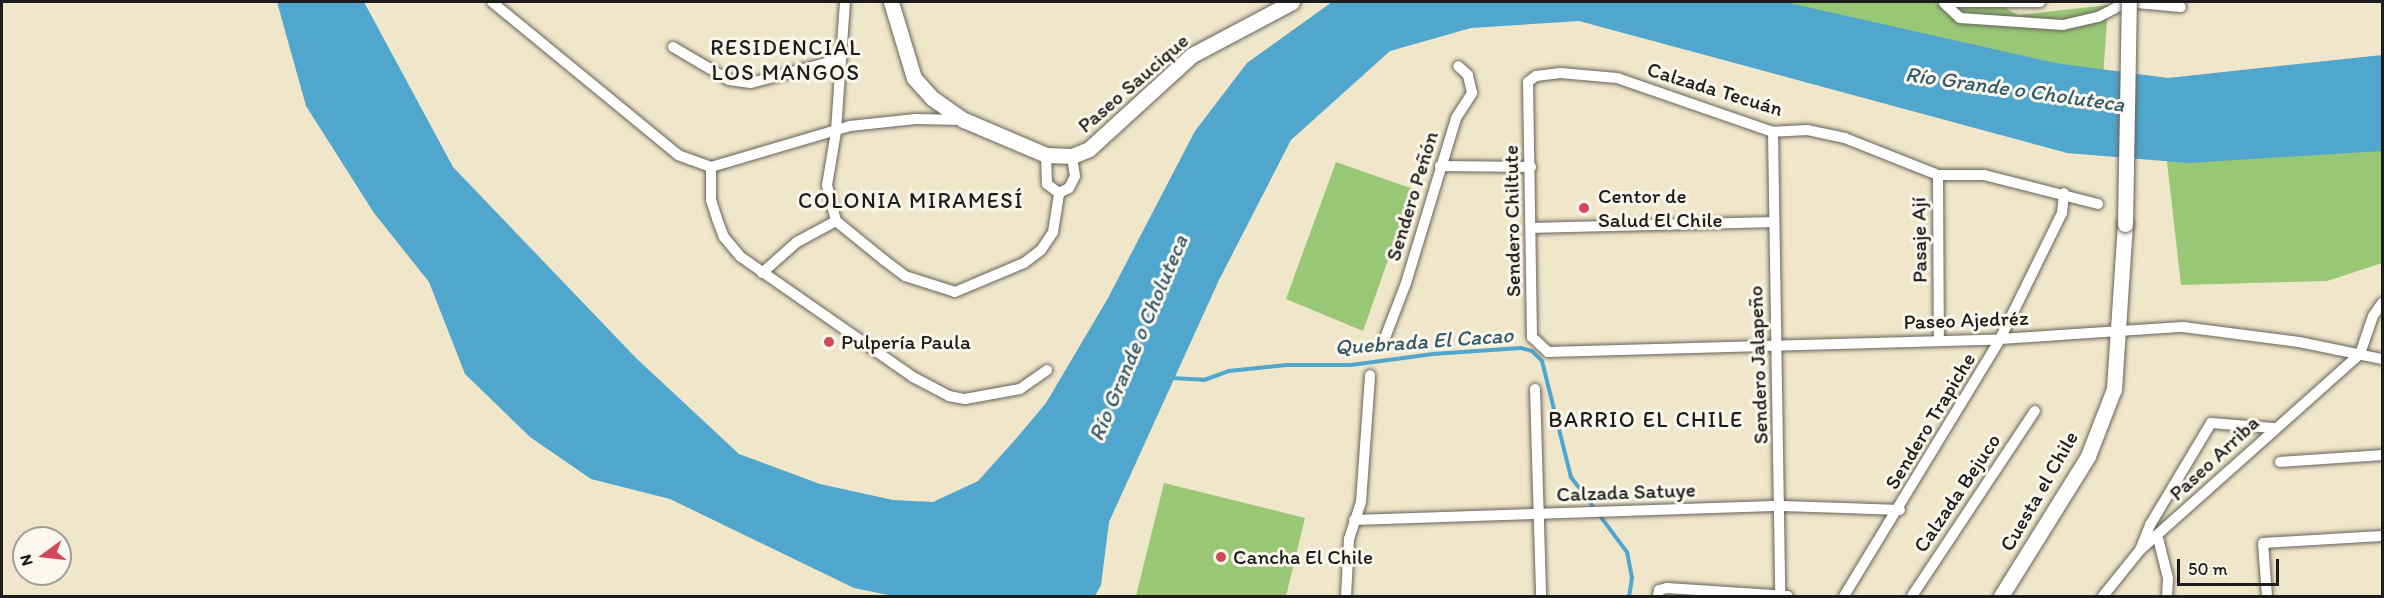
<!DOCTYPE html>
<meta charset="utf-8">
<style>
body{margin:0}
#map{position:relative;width:2384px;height:598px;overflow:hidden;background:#f0e6ca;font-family:Itim,sans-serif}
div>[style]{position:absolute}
.green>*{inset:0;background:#98c776}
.water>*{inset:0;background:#50a6cc}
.stream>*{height:4px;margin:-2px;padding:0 2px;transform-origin:2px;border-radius:2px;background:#50a6cc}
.roads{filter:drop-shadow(0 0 2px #666359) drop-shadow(0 0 2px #666359)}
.street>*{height:10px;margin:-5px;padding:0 5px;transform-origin:5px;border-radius:5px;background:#fff}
.secondary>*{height:15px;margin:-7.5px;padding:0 7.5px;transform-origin:7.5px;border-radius:7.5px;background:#fff}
.bridges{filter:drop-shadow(0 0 2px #666359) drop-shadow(0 0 2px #666359)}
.secondary-bridge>*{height:15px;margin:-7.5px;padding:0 7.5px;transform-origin:7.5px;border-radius:7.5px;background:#fff}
.dots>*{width:16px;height:16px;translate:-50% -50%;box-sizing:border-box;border:3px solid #fbf7ec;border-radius:50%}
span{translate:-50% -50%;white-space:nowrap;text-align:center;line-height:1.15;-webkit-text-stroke:6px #fbf7ec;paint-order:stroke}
.street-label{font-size:21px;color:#1c1c1c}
.poi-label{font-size:21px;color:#1c1c1c}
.left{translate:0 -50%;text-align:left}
.neighbourhood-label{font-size:22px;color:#1c1c1c;letter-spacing:1.5px}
.water-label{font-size:22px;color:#335a6b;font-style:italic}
.frame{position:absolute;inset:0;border:3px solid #1c1c1c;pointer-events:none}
.north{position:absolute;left:12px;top:526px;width:60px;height:60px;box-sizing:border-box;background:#fbf7ec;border:2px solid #a29f99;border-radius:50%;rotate:255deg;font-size:16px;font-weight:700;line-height:24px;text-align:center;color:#1c1c1c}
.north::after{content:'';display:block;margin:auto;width:21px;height:27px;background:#d1495b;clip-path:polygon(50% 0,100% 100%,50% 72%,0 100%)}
.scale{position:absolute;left:2177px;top:559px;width:102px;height:27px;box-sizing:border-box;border:3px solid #1c1c1c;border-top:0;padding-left:8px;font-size:18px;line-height:21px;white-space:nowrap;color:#1c1c1c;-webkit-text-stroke:4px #fbf7ec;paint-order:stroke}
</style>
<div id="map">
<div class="green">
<i style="clip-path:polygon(1732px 2px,1995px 2px,2018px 15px,2108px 5px,2102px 93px)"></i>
<i style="clip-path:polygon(2382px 107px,2382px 263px,2327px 281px,2181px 285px,2164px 135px)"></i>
<i style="clip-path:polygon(1336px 162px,1413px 189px,1363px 331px,1286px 299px)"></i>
<i style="clip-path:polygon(1164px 483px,1305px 518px,1286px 596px,1136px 596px)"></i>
</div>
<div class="water">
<i style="clip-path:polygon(277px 2px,364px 2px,453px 167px,636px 358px,739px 454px,820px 484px,893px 500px,933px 502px,978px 481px,1014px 441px,1046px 403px,1108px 298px,1195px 131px,1247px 63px,1332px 2px,1785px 2px,2055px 63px,2168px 78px,2382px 55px,2382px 151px,2188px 163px,2067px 153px,1579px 21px,1471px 28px,1390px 51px,1291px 140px,1219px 280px,1109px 522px,1101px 585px,1095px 596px,893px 596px,854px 588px,670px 499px,591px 479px,530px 437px,465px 374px,429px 282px,374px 213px,306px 106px)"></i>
</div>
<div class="stream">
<i style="left:1171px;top:378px;width:33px;rotate:3deg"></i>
<i style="left:1204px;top:380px;width:27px;rotate:-20deg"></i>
<i style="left:1229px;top:371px;width:58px;rotate:-5.9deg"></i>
<i style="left:1287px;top:365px;width:64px"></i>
<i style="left:1351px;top:365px;width:83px;rotate:-7.6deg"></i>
<i style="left:1433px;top:354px;width:88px;rotate:-3.9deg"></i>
<i style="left:1521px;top:348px;width:11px;rotate:15deg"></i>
<i style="left:1532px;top:351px;width:14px;rotate:45deg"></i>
<i style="left:1542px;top:361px;width:120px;rotate:76deg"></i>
<i style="left:1571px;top:477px;width:94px;rotate:53.3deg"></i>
<i style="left:1627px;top:552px;width:26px;rotate:79deg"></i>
<i style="left:1632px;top:578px;width:18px;rotate:99deg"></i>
</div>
<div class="roads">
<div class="street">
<i style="left:492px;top:2px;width:241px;rotate:39.4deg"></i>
<i style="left:678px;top:155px;width:35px;rotate:20deg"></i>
<i style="left:711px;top:167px;width:145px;rotate:-16.4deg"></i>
<i style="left:850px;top:126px;width:66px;rotate:-6.1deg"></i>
<i style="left:916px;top:119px;width:46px;rotate:1.2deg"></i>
<i style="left:845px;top:2px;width:130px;rotate:94deg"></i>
<i style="left:836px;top:132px;width:54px;rotate:99.6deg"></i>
<i style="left:827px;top:185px;width:37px;rotate:76deg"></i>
<i style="left:836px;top:221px;width:62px;rotate:39.1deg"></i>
<i style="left:884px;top:260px;width:26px;rotate:37deg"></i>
<i style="left:905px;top:276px;width:52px;rotate:17.7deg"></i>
<i style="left:955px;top:292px;width:75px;rotate:-22.8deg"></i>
<i style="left:1024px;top:263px;width:21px;rotate:-37deg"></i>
<i style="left:1041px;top:250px;width:22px;rotate:-56deg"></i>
<i style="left:1053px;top:232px;width:39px;rotate:-81deg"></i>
<i style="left:1059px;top:193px;width:15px;rotate:-143deg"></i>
<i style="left:1047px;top:184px;width:29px;rotate:-92deg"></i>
<i style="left:1944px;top:2px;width:96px"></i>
<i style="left:2125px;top:2px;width:56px;rotate:5.1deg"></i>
<i style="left:1944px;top:3px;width:22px;rotate:43deg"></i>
<i style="left:1960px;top:18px;width:103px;rotate:3.9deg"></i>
<i style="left:2063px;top:25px;width:36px;rotate:-13deg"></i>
<i style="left:2098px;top:17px;width:33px;rotate:-27deg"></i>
<i style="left:673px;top:47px;width:65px;rotate:30.5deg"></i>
<i style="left:729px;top:80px;width:22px;rotate:8deg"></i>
<i style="left:751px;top:83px;width:93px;rotate:-14.9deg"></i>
<i style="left:1773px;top:132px;width:464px;rotate:89.1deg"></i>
<i style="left:1440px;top:166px;width:91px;rotate:0.6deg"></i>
<i style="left:711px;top:167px;width:33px;rotate:90deg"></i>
<i style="left:711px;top:200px;width:20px;rotate:72deg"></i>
<i style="left:717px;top:219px;width:19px;rotate:69deg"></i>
<i style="left:724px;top:237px;width:26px;rotate:50deg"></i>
<i style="left:741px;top:257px;width:210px;rotate:34.9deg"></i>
<i style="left:913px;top:377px;width:41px;rotate:27.8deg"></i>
<i style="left:949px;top:396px;width:16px;rotate:11deg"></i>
<i style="left:965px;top:399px;width:56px;rotate:-10.3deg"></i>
<i style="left:1020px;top:389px;width:33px;rotate:-35deg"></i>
<i style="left:1938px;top:175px;width:166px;rotate:89.7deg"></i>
<i style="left:1059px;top:193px;width:11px;rotate:-27deg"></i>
<i style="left:1069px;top:188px;width:13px;rotate:-63deg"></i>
<i style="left:1075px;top:176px;width:20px;rotate:-99deg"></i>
<i style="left:2098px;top:204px;width:118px;rotate:-165.7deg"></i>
<i style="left:1984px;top:175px;width:46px;rotate:180deg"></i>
<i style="left:1938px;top:175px;width:100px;rotate:-158.3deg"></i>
<i style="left:1845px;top:138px;width:38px;rotate:-168deg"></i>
<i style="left:1808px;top:130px;width:35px;rotate:177deg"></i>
<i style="left:1773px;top:132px;width:165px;rotate:-160.9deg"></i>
<i style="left:1617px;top:78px;width:57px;rotate:-175deg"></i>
<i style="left:1560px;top:73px;width:24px;rotate:173deg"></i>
<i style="left:1536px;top:76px;width:10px;rotate:143deg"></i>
<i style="left:1528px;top:82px;width:255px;rotate:89.1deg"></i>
<i style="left:1532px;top:337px;width:22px;rotate:43deg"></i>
<i style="left:1548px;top:352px;width:452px;rotate:-1.6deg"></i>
<i style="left:2000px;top:339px;width:183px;rotate:-3.8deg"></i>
<i style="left:2183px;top:327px;width:117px;rotate:7.4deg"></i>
<i style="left:2299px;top:342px;width:85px;rotate:11.6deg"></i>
<i style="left:1533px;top:228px;width:239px;rotate:-1.4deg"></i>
<i style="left:762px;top:273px;width:47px;rotate:-41.5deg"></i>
<i style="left:797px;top:242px;width:44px;rotate:-28.3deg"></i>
<i style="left:1383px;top:343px;width:64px;rotate:-69deg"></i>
<i style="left:1406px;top:283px;width:172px;rotate:-73.1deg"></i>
<i style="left:1456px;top:118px;width:30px;rotate:-57deg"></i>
<i style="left:1472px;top:93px;width:18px;rotate:-103deg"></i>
<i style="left:1468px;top:75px;width:13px;rotate:-138deg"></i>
<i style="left:1535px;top:389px;width:207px;rotate:88.3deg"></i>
<i style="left:2280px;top:462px;width:102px;rotate:-3.9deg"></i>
<i style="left:1354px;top:520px;width:427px;rotate:-1.9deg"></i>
<i style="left:1781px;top:506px;width:119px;rotate:1.9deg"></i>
<i style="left:2158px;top:538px;width:41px;rotate:76deg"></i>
<i style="left:2168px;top:578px;width:18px;rotate:93deg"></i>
<i style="left:2140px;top:550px;width:27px;rotate:-68deg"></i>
<i style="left:2150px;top:525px;width:119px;rotate:-59.1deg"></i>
<i style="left:2211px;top:423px;width:62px;rotate:4.6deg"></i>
<i style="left:1346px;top:596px;width:57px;rotate:-87deg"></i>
<i style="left:1349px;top:539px;width:39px;rotate:-72deg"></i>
<i style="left:1361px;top:502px;width:127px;rotate:-85.9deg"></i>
<i style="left:1658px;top:596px;width:6px;rotate:-81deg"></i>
<i style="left:1659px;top:590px;width:8px;rotate:-14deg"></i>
<i style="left:1667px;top:588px;width:121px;rotate:3.8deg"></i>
<i style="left:1844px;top:596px;width:301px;rotate:-58.7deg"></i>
<i style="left:2000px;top:339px;width:140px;rotate:-63.8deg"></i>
<i style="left:2062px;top:213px;width:20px;rotate:-84deg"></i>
<i style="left:1912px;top:596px;width:222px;rotate:-56.4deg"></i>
<i style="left:2103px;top:596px;width:59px;rotate:-51.2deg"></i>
<i style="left:2140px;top:550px;width:295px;rotate:-41.7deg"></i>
<i style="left:2360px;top:354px;width:40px;rotate:-71.1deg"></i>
<i style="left:2373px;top:316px;width:16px;rotate:-55deg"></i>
<i style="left:2267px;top:596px;width:53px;rotate:-94.3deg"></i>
<i style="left:2263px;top:543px;width:119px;rotate:-3.4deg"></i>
</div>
<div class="secondary">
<i style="left:891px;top:2px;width:79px;rotate:73.2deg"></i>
<i style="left:914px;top:78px;width:27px;rotate:48deg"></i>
<i style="left:932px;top:98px;width:39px;rotate:35deg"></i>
<i style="left:964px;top:120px;width:89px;rotate:23.1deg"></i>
<i style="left:1046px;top:155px;width:26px;rotate:2deg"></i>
<i style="left:1072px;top:156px;width:18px;rotate:-22deg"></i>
<i style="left:1089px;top:149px;width:139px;rotate:-42.4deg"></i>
<i style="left:1192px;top:55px;width:113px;rotate:-27.9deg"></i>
<i style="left:2001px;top:596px;width:165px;rotate:-58.1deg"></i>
<i style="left:2088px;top:456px;width:72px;rotate:-68.8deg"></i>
<i style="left:2114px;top:389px;width:165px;rotate:-86.2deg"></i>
</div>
</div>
<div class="bridges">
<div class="secondary-bridge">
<i style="left:2125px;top:224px;width:222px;rotate:-89deg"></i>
</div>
</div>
<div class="dots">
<i style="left:1584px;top:208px;background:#d1495b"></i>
<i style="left:829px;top:342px;background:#d1495b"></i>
<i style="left:1221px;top:557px;background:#d1495b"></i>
</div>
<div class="street-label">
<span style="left:1133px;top:83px;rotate:-41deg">Paseo Saucique</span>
<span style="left:1715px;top:89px;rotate:17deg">Calzada Tecuán</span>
<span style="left:1412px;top:196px;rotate:-73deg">Sendero Peñón</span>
<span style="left:1512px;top:221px;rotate:-91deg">Sendero Chiltute</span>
<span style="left:1919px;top:240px;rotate:-91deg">Pasaje Ají</span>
<span style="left:1966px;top:320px;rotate:-2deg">Paseo Ajedréz</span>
<span style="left:1758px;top:365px;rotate:-92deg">Sendero Jalapeño</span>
<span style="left:1930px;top:421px;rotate:-59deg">Sendero Trapiche</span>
<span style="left:2214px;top:458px;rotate:-43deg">Paseo Arriba</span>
<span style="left:2039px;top:491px;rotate:-60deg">Cuesta el Chile</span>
<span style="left:1626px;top:492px;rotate:-2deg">Calzada Satuye</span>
<span style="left:1957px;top:493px;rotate:-56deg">Calzada Bejuco</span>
</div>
<div class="poi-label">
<span class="left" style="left:1598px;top:208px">Centor de<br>Salud El Chile</span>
<span class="left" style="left:841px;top:342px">Pulpería Paula</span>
<span class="left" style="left:1233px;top:557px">Cancha El Chile</span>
</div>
<div class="neighbourhood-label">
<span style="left:786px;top:60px">RESIDENCIAL<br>LOS MANGOS</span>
<span style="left:911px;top:201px">COLONIA MIRAMESÍ</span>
<span style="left:1646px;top:420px">BARRIO EL CHILE</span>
</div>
<div class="water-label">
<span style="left:2015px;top:89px;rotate:8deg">Río Grande o Choluteca</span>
<span style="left:1138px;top:338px;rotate:-67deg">Río Grande o Choluteca</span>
<span style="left:1424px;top:341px;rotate:-4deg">Quebrada El Cacao</span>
</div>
<div class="frame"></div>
<div class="north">N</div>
<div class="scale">50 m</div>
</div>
